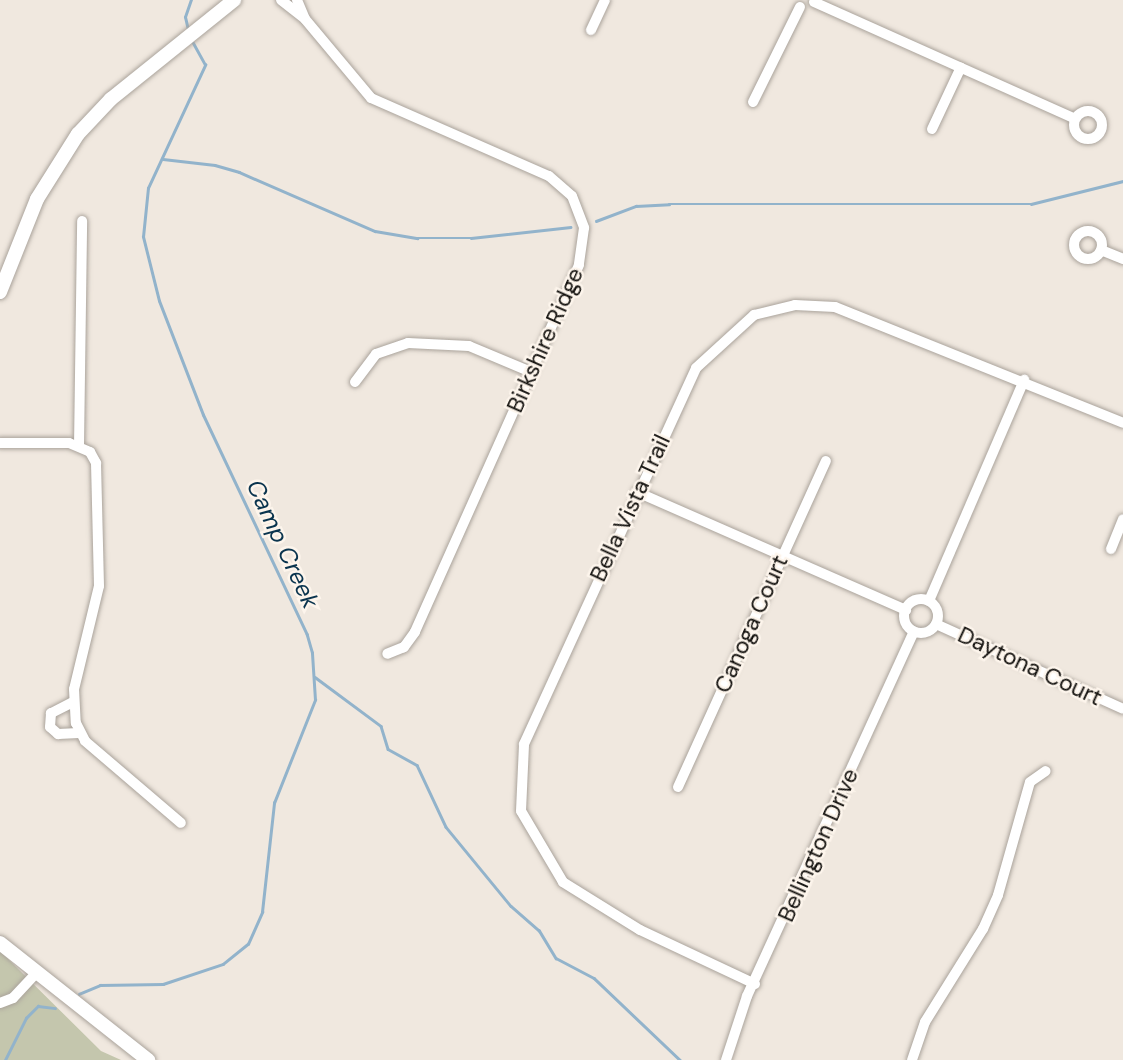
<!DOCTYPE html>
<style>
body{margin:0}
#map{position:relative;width:1123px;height:1060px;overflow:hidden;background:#f0e8df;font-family:"DM Sans",sans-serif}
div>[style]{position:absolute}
.green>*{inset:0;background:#c4c6ad}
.stream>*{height:2.5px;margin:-1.25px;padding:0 1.25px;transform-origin:1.25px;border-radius:1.25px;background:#92b3cb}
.roads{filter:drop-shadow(0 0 2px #aaa39b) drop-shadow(0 0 2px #aaa39b)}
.street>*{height:10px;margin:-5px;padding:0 5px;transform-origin:5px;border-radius:5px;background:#fff}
.street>.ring{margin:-5px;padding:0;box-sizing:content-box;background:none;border:10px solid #fff;border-radius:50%}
.secondary>*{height:14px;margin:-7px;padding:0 7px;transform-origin:7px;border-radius:7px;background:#fff}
span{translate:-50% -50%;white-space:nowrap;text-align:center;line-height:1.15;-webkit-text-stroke:5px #fdf5ec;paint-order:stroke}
.street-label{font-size:23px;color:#13110e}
.water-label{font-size:24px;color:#0a344e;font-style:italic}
</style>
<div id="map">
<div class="green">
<i style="clip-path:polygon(0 951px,101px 1051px,121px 1060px,0 1060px)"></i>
</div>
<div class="stream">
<i style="left:188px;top:30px;width:13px;rotate:-103deg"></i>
<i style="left:185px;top:17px;width:18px;rotate:-71deg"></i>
<i style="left:163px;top:159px;width:52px;rotate:6.6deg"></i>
<i style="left:215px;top:165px;width:25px;rotate:16deg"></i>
<i style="left:239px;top:172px;width:148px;rotate:23.5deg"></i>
<i style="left:375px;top:231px;width:43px;rotate:9.5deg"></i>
<i style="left:417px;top:238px;width:54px"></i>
<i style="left:471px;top:238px;width:100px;rotate:-6.3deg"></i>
<i style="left:596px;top:221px;width:43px;rotate:-20.6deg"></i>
<i style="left:636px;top:206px;width:33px;rotate:-3deg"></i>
<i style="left:669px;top:204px;width:362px"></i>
<i style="left:1031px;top:204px;width:95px;rotate:-14deg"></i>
<i style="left:315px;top:677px;width:82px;rotate:36.6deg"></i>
<i style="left:381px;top:726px;width:24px;rotate:73deg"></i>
<i style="left:388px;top:749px;width:33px;rotate:29deg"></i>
<i style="left:417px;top:765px;width:68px;rotate:64.9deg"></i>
<i style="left:446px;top:827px;width:102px;rotate:50.6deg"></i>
<i style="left:511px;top:906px;width:37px;rotate:41deg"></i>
<i style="left:539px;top:930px;width:33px;rotate:59deg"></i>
<i style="left:556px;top:958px;width:43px;rotate:27.8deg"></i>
<i style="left:594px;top:978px;width:119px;rotate:43.6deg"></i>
<i style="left:79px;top:994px;width:23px;rotate:-23deg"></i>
<i style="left:100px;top:985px;width:63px;rotate:-0.9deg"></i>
<i style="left:163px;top:984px;width:63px;rotate:-18.4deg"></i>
<i style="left:223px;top:964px;width:32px;rotate:-39deg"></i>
<i style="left:248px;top:944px;width:35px;rotate:-66deg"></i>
<i style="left:262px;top:912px;width:110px;rotate:-83.7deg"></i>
<i style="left:274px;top:803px;width:111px;rotate:-68.3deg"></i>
<i style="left:315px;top:700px;width:47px;rotate:-93.7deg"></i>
<i style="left:312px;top:653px;width:19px;rotate:-106deg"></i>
<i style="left:307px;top:635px;width:243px;rotate:-115.3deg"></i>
<i style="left:203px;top:415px;width:122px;rotate:-111.1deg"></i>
<i style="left:159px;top:301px;width:66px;rotate:-104deg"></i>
<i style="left:143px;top:237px;width:49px;rotate:-84.2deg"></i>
<i style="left:148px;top:188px;width:136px;rotate:-65.1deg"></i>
<i style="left:205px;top:65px;width:29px;rotate:-119deg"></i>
<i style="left:5px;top:1060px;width:47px;rotate:-63.4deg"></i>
<i style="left:26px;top:1018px;width:17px;rotate:-45deg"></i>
<i style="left:38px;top:1006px;width:17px;rotate:7deg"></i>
</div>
<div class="roads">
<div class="street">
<i style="left:281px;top:0;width:28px;rotate:38deg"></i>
<i style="left:297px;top:0;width:21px;rotate:67deg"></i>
<i style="left:305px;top:19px;width:103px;rotate:50.1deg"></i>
<i style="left:371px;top:98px;width:194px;rotate:23.7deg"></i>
<i style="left:549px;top:176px;width:30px;rotate:41deg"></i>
<i style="left:572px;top:196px;width:34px;rotate:69deg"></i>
<i style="left:584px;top:228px;width:37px;rotate:98deg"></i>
<i style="left:579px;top:265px;width:402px;rotate:114.1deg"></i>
<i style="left:415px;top:632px;width:19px;rotate:126deg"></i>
<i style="left:404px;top:647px;width:18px;rotate:158deg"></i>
<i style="left:814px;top:2px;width:286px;rotate:24.1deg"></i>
<i style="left:591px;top:30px;width:33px;rotate:-65deg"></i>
<i style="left:753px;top:102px;width:106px;rotate:-63.7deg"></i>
<i class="ring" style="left:1074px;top:111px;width:18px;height:18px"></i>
<i style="left:932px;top:129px;width:68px;rotate:-64.9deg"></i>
<i class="ring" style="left:1074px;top:231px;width:18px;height:18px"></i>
<i style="left:1101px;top:250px;width:24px;rotate:22deg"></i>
<i style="left:355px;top:382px;width:35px;rotate:-53deg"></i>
<i style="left:376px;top:354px;width:34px;rotate:-19deg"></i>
<i style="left:408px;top:343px;width:61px;rotate:2.8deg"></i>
<i style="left:469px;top:346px;width:67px;rotate:22.8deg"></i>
<i style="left:0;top:443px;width:69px"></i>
<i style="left:69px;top:443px;width:23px;rotate:23deg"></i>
<i style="left:90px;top:452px;width:13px;rotate:61deg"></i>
<i style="left:96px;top:463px;width:123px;rotate:88.6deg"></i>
<i style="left:99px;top:586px;width:106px;rotate:103.6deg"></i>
<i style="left:74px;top:689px;width:34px;rotate:87deg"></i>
<i style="left:76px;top:723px;width:20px;rotate:63deg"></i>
<i style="left:85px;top:741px;width:126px;rotate:40.5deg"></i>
<i style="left:79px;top:446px;width:225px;rotate:-89.2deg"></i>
<i style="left:637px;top:492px;width:294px;rotate:23.7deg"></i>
<i style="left:1111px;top:549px;width:32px;rotate:-68deg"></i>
<i class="ring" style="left:904px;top:599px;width:24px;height:24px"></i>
<i style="left:929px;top:601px;width:241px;rotate:-66.7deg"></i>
<i style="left:936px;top:624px;width:205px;rotate:24.4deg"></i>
<i style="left:73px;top:702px;width:25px;rotate:153deg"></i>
<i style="left:51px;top:713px;width:14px;rotate:94deg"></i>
<i style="left:50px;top:727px;width:11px;rotate:41deg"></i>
<i style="left:58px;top:734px;width:21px;rotate:-3deg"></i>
<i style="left:678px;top:787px;width:358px;rotate:-65.6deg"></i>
<i style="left:755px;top:984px;width:127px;rotate:-154.8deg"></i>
<i style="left:640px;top:930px;width:91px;rotate:-148.1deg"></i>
<i style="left:563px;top:882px;width:82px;rotate:-120.6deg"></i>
<i style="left:521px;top:811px;width:67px;rotate:-87.4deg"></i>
<i style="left:524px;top:744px;width:413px;rotate:-65.4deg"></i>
<i style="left:696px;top:368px;width:79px;rotate:-42.4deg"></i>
<i style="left:754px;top:315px;width:42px;rotate:-13.7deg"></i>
<i style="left:795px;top:305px;width:40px;rotate:2.9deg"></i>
<i style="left:835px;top:307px;width:310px;rotate:21.9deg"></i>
<i style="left:0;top:1003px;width:14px;rotate:-21deg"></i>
<i style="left:13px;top:998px;width:34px;rotate:-47deg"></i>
<i style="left:726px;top:1060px;width:67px;rotate:-71.8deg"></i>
<i style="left:747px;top:996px;width:401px;rotate:-65.4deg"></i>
<i style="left:912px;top:1060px;width:40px;rotate:-71.1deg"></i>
<i style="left:925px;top:1022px;width:110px;rotate:-58.1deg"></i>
<i style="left:983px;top:929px;width:37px;rotate:-66deg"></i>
<i style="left:998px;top:895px;width:117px;rotate:-74.2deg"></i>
<i style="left:1030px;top:782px;width:19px;rotate:-35deg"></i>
</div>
<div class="secondary">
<i style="left:0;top:292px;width:100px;rotate:-68.3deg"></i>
<i style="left:37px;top:199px;width:77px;rotate:-57.8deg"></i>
<i style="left:78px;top:134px;width:48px;rotate:-46.7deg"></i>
<i style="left:111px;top:99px;width:158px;rotate:-38.8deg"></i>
<i style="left:0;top:943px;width:189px;rotate:38.3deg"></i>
</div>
</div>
<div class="street-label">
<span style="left:545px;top:340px;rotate:-66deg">Birkshire Ridge</span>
<span style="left:630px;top:508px;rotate:-65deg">Bella Vista Trail</span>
<span style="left:751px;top:624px;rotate:-66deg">Canoga Court</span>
<span style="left:1030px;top:666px;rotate:25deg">Daytona Court</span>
<span style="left:818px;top:845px;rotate:-66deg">Bellington Drive</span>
</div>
<div class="water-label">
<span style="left:283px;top:544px;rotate:65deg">Camp Creek</span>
</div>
</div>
